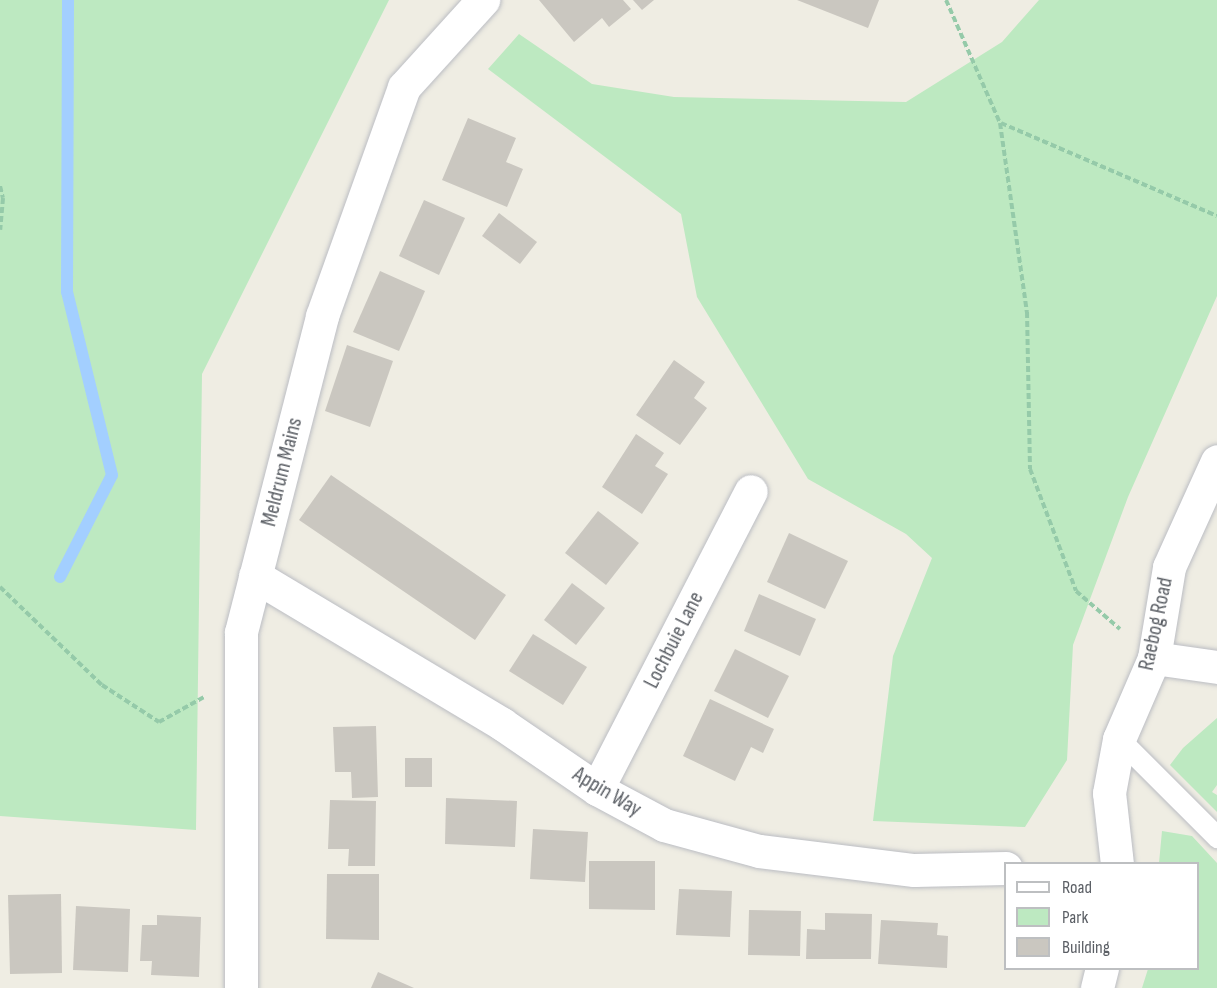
<!DOCTYPE html>
<style>
body{margin:0}
#map{position:relative;width:1217px;height:988px;overflow:hidden;background:#efede3;font-family:"Sofia Sans Condensed",sans-serif}
div>[style]{position:absolute}
.green>*{inset:0;background:#bde9c1}
.stream>*{height:12px;margin:-6px;padding:0 6px;transform-origin:6px;border-radius:6px;background:#a3cfff}
.building>*{inset:0;background:#cac7c0}
.path>*{height:4px;margin-top:-2px;transform-origin:0;background:repeating-linear-gradient(90deg,#95caa9 0 6px,transparent 0 9px)}
.roads{filter:drop-shadow(0 0 2px #bbbdc3) drop-shadow(0 0 2px #bbbdc3)}
.lane>*{height:21px;margin:-10.5px;padding:0 10.5px;transform-origin:10.5px;border-radius:10.5px;background:#fff}
.street>*{height:33px;margin:-16.5px;padding:0 16.5px;transform-origin:16.5px;border-radius:16.5px;background:#fff}
.secondary>*{height:33px;margin:-16.5px;padding:0 16.5px;transform-origin:16.5px;border-radius:16.5px;background:#fff}
span{translate:-50% -50%;white-space:nowrap;text-align:center;line-height:1.15;-webkit-text-stroke:4.5px #fff;paint-order:stroke}
.street-label{font-size:22px;color:#5b5f65}
.legend{position:absolute;left:1004px;top:862px;width:195px;height:108px;box-sizing:border-box;background:#fff;border:2px solid #bdbfc1;margin:0;padding:8px 10px;list-style:none;font-size:18px;color:#5b5f65}
.legend li{display:flex;align-items:center;gap:12px;height:30px}
.legend b{width:30px;border:2px solid #bdbfc1}
</style>
<div id="map">
<div class="green">
<i style="clip-path:polygon(0 0,389px 0,202px 374px,196px 830px,0 816px)"></i>
<i style="clip-path:polygon(1039px 0,1217px 0,1217px 296px,1128px 497px,1073px 645px,1067px 760px,1025px 827px,873px 821px,893px 656px,932px 558px,906px 534px,808px 479px,697px 297px,681px 214px,488px 69px,519px 34px,592px 84px,674px 97px,906px 102px,1002px 42px)"></i>
<i style="clip-path:polygon(1217px 718px,1217px 785px,1212px 792px,1217px 795px,1217px 812px,1170px 765px,1183px 748px)"></i>
<i style="clip-path:polygon(1162px 831px,1192px 836px,1217px 863px,1217px 988px,1142px 988px,1148px 969px,1198px 968px,1198px 864px,1159px 863px)"></i>
</div>
<div class="stream">
<i style="left:60px;top:577px;width:114px;rotate:-63deg"></i>
<i style="left:112px;top:475px;width:188px;rotate:-103.8deg"></i>
<i style="left:67px;top:292px;width:292px;rotate:-89.8deg"></i>
</div>
<div class="building">
<i style="clip-path:polygon(539px 0,623px 0,631px 9px,609px 27px,602px 18px,574px 42px)"></i>
<i style="clip-path:polygon(633px 0,654px 0,642px 10px)"></i>
<i style="clip-path:polygon(797px 0,879px 0,868px 28px)"></i>
<i style="clip-path:polygon(468px 118px,516px 138px,506px 162px,523px 169px,507px 207px,442px 180px)"></i>
<i style="clip-path:polygon(424px 200px,465px 218px,439px 275px,399px 256px)"></i>
<i style="clip-path:polygon(499px 213px,537px 242px,520px 264px,482px 236px)"></i>
<i style="clip-path:polygon(380px 271px,425px 291px,399px 351px,353px 332px)"></i>
<i style="clip-path:polygon(347px 345px,393px 361px,370px 427px,325px 411px)"></i>
<i style="clip-path:polygon(674px 360px,705px 382px,694px 398px,707px 408px,680px 445px,636px 415px)"></i>
<i style="clip-path:polygon(636px 434px,664px 453px,655px 466px,668px 474px,642px 514px,602px 487px)"></i>
<i style="clip-path:polygon(331px 475px,506px 595px,475px 640px,299px 520px)"></i>
<i style="clip-path:polygon(598px 511px,639px 543px,606px 585px,565px 553px)"></i>
<i style="clip-path:polygon(789px 533px,848px 561px,825px 609px,767px 582px)"></i>
<i style="clip-path:polygon(572px 583px,605px 608px,576px 645px,544px 620px)"></i>
<i style="clip-path:polygon(759px 594px,816px 619px,800px 656px,744px 631px)"></i>
<i style="clip-path:polygon(533px 634px,587px 667px,563px 705px,509px 671px)"></i>
<i style="clip-path:polygon(735px 649px,789px 676px,768px 718px,714px 691px)"></i>
<i style="clip-path:polygon(710px 699px,774px 729px,763px 753px,751px 747px,735px 781px,683px 756px)"></i>
<i style="clip-path:polygon(376px 726px,378px 797px,352px 798px,351px 772px,335px 772px,333px 727px)"></i>
<i style="clip-path:polygon(405px 758px,432px 758px,432px 787px,405px 787px)"></i>
<i style="clip-path:polygon(446px 798px,517px 801px,515px 847px,445px 844px)"></i>
<i style="clip-path:polygon(330px 800px,376px 801px,375px 866px,348px 866px,349px 849px,328px 849px)"></i>
<i style="clip-path:polygon(533px 829px,588px 832px,585px 882px,530px 879px)"></i>
<i style="clip-path:polygon(589px 861px,655px 861px,655px 910px,589px 909px)"></i>
<i style="clip-path:polygon(327px 874px,379px 874px,379px 940px,326px 939px)"></i>
<i style="clip-path:polygon(679px 889px,732px 891px,730px 937px,676px 935px)"></i>
<i style="clip-path:polygon(61px 894px,62px 973px,10px 974px,8px 895px)"></i>
<i style="clip-path:polygon(76px 906px,130px 909px,128px 972px,73px 970px)"></i>
<i style="clip-path:polygon(749px 910px,801px 911px,800px 956px,748px 955px)"></i>
<i style="clip-path:polygon(825px 913px,872px 914px,871px 959px,806px 959px,807px 929px,825px 930px)"></i>
<i style="clip-path:polygon(157px 915px,201px 917px,199px 977px,151px 975px,152px 961px,140px 961px,142px 925px,157px 925px)"></i>
<i style="clip-path:polygon(881px 920px,938px 923px,937px 935px,948px 936px,947px 968px,878px 964px)"></i>
<i style="clip-path:polygon(378px 972px,414px 988px,371px 988px)"></i>
</div>
<div class="path">
<i style="left:946px;top:0;width:134px;rotate:66.3deg"></i>
<i style="left:1000px;top:123px;width:191px;rotate:81.9deg"></i>
<i style="left:1027px;top:312px;width:157px;rotate:88.9deg"></i>
<i style="left:1030px;top:469px;width:130px;rotate:69.3deg"></i>
<i style="left:1076px;top:591px;width:58px;rotate:40.8deg"></i>
<i style="left:1001px;top:123px;width:235px;rotate:23.3deg"></i>
<i style="left:0;top:186px;width:12px;rotate:76deg"></i>
<i style="left:3px;top:198px;width:32px;rotate:95deg"></i>
<i style="left:0;top:587px;width:141px;rotate:43.9deg"></i>
<i style="left:102px;top:685px;width:68px;rotate:33deg"></i>
<i style="left:159px;top:722px;width:51px;rotate:-29.1deg"></i>
</div>
<div class="roads">
<div class="lane">
<i style="left:1119px;top:739px;width:139px;rotate:45deg"></i>
</div>
<div class="street">
<i style="left:255px;top:576px;width:288px;rotate:30.9deg"></i>
<i style="left:502px;top:724px;width:115px;rotate:34.4deg"></i>
<i style="left:597px;top:789px;width:76px;rotate:28.2deg"></i>
<i style="left:664px;top:825px;width:98px;rotate:15.3deg"></i>
<i style="left:759px;top:851px;width:156px;rotate:7deg"></i>
<i style="left:914px;top:870px;width:92px;rotate:-1.2deg"></i>
<i style="left:1154px;top:658px;width:64px;rotate:8.1deg"></i>
<i style="left:597px;top:789px;width:335px;rotate:-62.7deg"></i>
<i style="left:241px;top:988px;width:356px;rotate:-90deg"></i>
<i style="left:241px;top:632px;width:326px;rotate:-75.6deg"></i>
<i style="left:322px;top:316px;width:243px;rotate:-70.3deg"></i>
<i style="left:404px;top:87px;width:118px;rotate:-47.8deg"></i>
</div>
<div class="secondary">
<i style="left:1117px;top:864px;width:71px;rotate:-96.4deg"></i>
<i style="left:1109px;top:793px;width:55px;rotate:-79.5deg"></i>
<i style="left:1119px;top:739px;width:88px;rotate:-66.6deg"></i>
<i style="left:1154px;top:658px;width:92px;rotate:-80.6deg"></i>
<i style="left:1169px;top:567px;width:116px;rotate:-65.6deg"></i>
<i style="left:1097px;top:988px;width:21px;rotate:-76deg"></i>
</div>
</div>
<div class="street-label">
<span style="left:282px;top:472px;rotate:-76deg">Meldrum Mains</span>
<span style="left:1156px;top:624px;rotate:-78deg">Raebog Road</span>
<span style="left:674px;top:640px;rotate:-63deg">Lochbuie Lane</span>
<span style="left:607px;top:792px;rotate:31deg">Appin Way</span>
</div>
<ul class="legend">
<li><b style="height:8px;background:#fff"></b>Road</li>
<li><b style="height:16px;background:#bde9c1"></b>Park</li>
<li><b style="height:16px;background:#cac7c0"></b>Building</li>
</ul>
</div>
